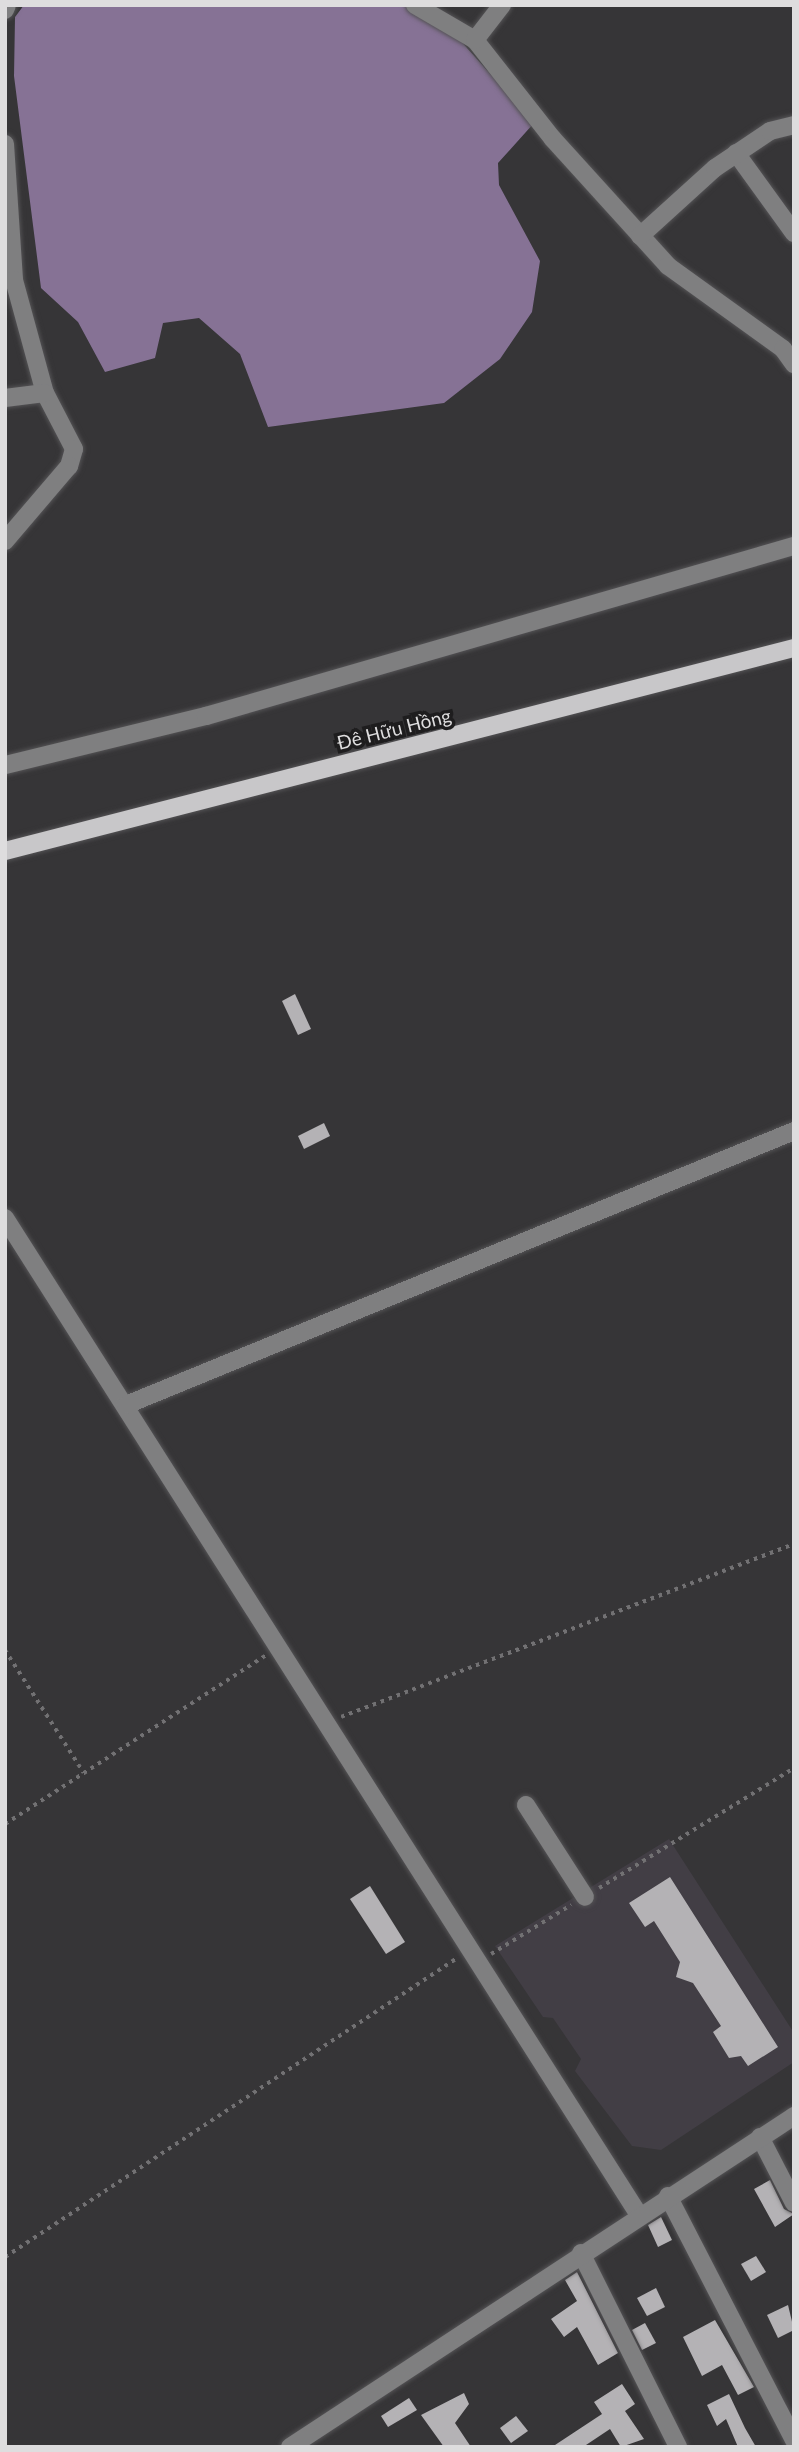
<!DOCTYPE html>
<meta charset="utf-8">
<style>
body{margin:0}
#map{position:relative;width:799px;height:2452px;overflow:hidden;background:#363537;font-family:Lato,sans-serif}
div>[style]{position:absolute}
.built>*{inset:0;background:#423e45}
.water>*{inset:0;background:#867295}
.building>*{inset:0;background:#b4b2b5}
.path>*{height:3.5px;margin-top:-1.75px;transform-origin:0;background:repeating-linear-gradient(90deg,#727173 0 3.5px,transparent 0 8.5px)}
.roads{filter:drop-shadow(0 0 2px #545355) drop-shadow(0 0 2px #545355)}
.minor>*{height:18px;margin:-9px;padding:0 9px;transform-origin:9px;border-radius:9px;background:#7f7f80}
.major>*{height:18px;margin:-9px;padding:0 9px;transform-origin:9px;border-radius:9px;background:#c8c7c9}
span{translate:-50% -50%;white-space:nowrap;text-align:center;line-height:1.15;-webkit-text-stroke:7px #1e1d1e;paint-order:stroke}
.street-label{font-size:19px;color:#deddde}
.frame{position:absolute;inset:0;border:7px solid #deddde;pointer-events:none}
</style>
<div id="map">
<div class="built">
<i style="clip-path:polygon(669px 1839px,794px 2033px,794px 2062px,661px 2150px,632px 2146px,575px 2071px,581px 2059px,553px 2018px,543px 2017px,495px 1946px)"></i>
</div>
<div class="water">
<i style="clip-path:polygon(24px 5px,406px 5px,459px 39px,534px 123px,498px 163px,499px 185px,540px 261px,532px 312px,500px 359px,444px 403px,268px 427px,240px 354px,199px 318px,163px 323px,155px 358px,105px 372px,78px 322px,41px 288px,14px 76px,15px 17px)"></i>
</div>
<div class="building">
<i style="clip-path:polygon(295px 994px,311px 1029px,298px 1035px,282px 1001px)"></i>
<i style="clip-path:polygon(324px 1123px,330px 1136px,304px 1149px,298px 1136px)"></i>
<i style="clip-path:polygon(670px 1877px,778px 2047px,748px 2066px,741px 2056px,729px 2058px,713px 2032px,721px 2026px,693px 1983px,676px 1977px,680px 1962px,654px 1921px,645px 1927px,629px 1903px)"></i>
<i style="clip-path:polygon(370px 1886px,405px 1942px,386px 1954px,350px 1899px)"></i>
<i style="clip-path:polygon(770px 2180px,784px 2209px,794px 2214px,775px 2227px,754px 2189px)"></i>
<i style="clip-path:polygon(661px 2217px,672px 2240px,658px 2247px,648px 2225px)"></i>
<i style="clip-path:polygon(756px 2256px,766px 2272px,751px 2281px,741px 2264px)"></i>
<i style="clip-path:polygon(577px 2272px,618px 2353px,598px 2365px,577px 2327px,564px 2337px,551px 2319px,577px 2301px,565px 2280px)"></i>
<i style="clip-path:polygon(656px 2288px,665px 2307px,647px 2316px,637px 2298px)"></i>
<i style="clip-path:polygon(788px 2305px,794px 2330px,778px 2338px,767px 2315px)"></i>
<i style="clip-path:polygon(715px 2320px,754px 2387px,738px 2395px,722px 2365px,702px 2376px,683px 2337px)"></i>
<i style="clip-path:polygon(645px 2323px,656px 2343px,642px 2350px,632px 2330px)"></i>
<i style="clip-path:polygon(622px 2384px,635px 2404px,625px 2411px,644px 2439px,621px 2447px,610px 2429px,583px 2447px,552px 2447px,602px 2414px,594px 2402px)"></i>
<i style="clip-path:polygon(464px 2393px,469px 2404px,455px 2423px,471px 2447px,444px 2447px,421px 2415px)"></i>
<i style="clip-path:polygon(729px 2394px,745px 2428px,756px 2447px,738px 2447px,726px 2419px,717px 2426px,707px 2405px)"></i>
<i style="clip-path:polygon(409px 2398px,417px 2410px,388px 2427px,381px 2416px)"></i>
<i style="clip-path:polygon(516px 2416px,528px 2431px,511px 2443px,500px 2428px)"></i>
</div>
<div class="path">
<i style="left:5px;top:1650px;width:146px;rotate:57.3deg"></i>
<i style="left:341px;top:1717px;width:485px;rotate:-20.9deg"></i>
<i style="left:5px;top:1824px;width:310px;rotate:-32.9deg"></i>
<i style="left:599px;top:1888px;width:229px;rotate:-31.6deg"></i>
<i style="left:491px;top:1954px;width:94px;rotate:-31.5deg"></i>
<i style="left:5px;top:2257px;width:542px;rotate:-33.48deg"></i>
</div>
<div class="roads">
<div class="minor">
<i style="left:415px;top:5px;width:69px;rotate:30.3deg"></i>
<i style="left:475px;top:40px;width:126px;rotate:51.8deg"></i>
<i style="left:553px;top:139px;width:171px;rotate:47.8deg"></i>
<i style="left:668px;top:266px;width:142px;rotate:35.8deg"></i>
<i style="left:783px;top:349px;width:19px;rotate:54deg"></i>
<i style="left:5px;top:10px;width:5px;rotate:-68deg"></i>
<i style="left:475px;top:40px;width:44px;rotate:-52.4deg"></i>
<i style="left:5px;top:144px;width:136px;rotate:86.2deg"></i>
<i style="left:14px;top:280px;width:117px;rotate:74.7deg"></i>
<i style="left:45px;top:393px;width:63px;rotate:62.6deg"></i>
<i style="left:74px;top:449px;width:18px;rotate:106deg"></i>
<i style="left:69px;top:466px;width:99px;rotate:130.5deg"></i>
<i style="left:736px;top:153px;width:99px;rotate:54.1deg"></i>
<i style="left:640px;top:236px;width:101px;rotate:-42.2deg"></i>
<i style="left:715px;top:168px;width:66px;rotate:-33.9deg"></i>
<i style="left:770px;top:131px;width:25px;rotate:-14deg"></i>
<i style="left:5px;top:398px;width:40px;rotate:-7.1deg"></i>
<i style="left:5px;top:765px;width:207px;rotate:-13.7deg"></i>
<i style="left:206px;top:716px;width:612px;rotate:-16.13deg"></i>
<i style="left:5px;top:1218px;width:1182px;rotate:57.55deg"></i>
<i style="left:126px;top:1405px;width:722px;rotate:-22.3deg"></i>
<i style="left:526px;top:1805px;width:109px;rotate:57.3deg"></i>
<i style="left:760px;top:2137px;width:74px;rotate:62.7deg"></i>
<i style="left:668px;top:2196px;width:275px;rotate:62.7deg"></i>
<i style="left:581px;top:2253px;width:217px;rotate:63.4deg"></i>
<i style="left:290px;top:2447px;width:603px;rotate:-33.29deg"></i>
</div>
<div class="major">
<i style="left:5px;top:851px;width:815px;rotate:-14.43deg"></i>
</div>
</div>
<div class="street-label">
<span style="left:394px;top:729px;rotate:-14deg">Đê Hữu Hồng</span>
</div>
<div class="frame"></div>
</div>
